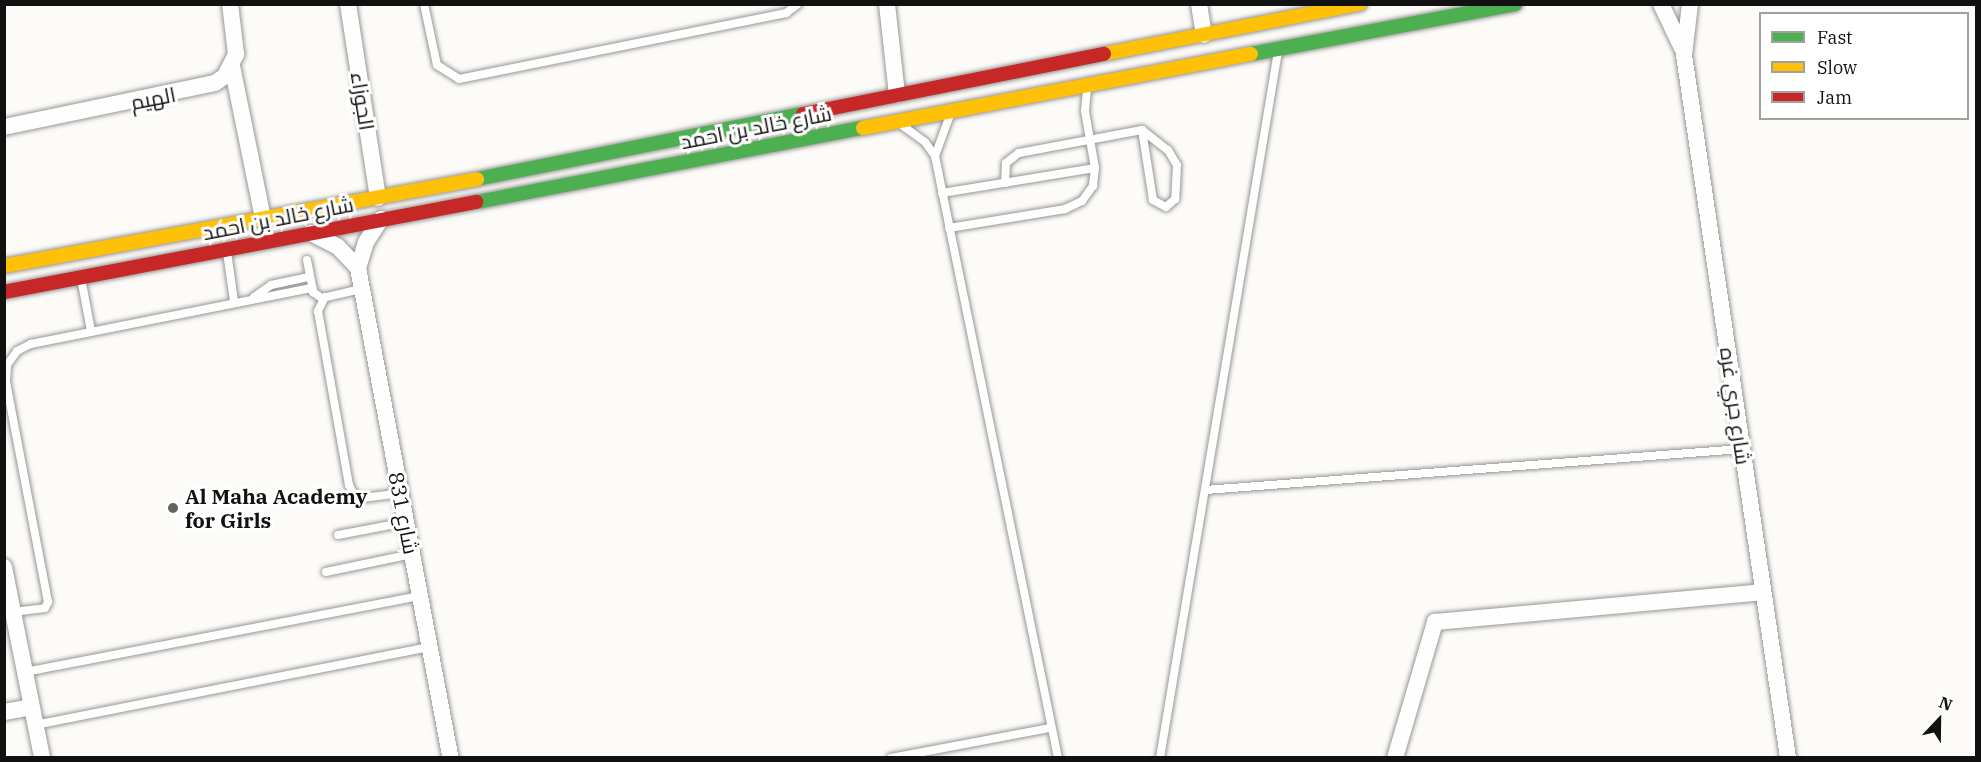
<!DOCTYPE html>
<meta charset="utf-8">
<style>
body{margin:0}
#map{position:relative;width:1981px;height:762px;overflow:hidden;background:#fcfbf7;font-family:"IBM Plex Serif",Cairo,serif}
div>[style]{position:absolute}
.roads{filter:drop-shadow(0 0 2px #979695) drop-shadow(0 0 2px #979695)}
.lane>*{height:8px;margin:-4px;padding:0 4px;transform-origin:4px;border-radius:4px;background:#fffefe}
.street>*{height:16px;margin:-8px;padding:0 8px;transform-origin:8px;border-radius:8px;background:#fffefe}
.fast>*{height:14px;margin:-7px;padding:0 7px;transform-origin:7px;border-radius:7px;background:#4caf50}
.slow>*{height:14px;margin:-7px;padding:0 7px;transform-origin:7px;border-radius:7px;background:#ffc107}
.jam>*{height:14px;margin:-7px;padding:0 7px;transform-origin:7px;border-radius:7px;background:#c62828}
.dots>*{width:16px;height:16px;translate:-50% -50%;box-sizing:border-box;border:3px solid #fff;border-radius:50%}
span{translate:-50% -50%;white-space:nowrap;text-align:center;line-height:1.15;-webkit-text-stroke:6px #fff;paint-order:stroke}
.street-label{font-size:21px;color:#111}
.poi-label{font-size:21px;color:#111;font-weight:700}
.left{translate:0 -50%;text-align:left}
.frame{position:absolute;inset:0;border:6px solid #111;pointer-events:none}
.legend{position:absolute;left:1759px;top:12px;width:210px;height:108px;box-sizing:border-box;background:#fff;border:2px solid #a0a0a0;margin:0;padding:8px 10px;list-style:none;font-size:18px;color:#111}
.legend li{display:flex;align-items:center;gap:12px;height:30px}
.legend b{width:30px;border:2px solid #a0a0a0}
.north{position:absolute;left:1909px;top:690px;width:60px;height:60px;-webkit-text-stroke:4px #fff;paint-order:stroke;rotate:22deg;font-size:16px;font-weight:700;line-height:24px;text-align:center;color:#111}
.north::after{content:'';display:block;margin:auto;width:21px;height:27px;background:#111;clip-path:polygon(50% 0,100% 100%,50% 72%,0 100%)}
</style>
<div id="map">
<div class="roads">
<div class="lane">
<i style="left:424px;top:4px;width:62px;rotate:78deg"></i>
<i style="left:437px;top:65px;width:26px;rotate:32deg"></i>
<i style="left:459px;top:79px;width:334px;rotate:-11.4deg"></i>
<i style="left:786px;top:13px;width:15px;rotate:-37deg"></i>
<i style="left:950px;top:115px;width:44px;rotate:110.1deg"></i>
<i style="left:935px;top:156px;width:614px;rotate:78.45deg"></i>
<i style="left:903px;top:126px;width:27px;rotate:36deg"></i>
<i style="left:925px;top:142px;width:17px;rotate:54deg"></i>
<i style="left:1005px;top:183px;width:20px;rotate:-87deg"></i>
<i style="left:1006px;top:163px;width:16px;rotate:-38deg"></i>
<i style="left:1019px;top:153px;width:125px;rotate:-10.6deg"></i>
<i style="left:1142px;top:130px;width:33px;rotate:38deg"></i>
<i style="left:1168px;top:150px;width:17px;rotate:59deg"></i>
<i style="left:1177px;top:165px;width:34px;rotate:93deg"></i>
<i style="left:1175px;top:199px;width:12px;rotate:138deg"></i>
<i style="left:1166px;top:207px;width:15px;rotate:-152deg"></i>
<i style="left:1153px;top:200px;width:71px;rotate:-98.9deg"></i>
<i style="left:942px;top:193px;width:155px;rotate:-9.3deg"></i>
<i style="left:949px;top:228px;width:118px;rotate:-9.3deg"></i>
<i style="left:1065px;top:209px;width:19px;rotate:-25deg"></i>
<i style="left:1082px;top:201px;width:19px;rotate:-54deg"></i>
<i style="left:1093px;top:186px;width:18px;rotate:-84deg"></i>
<i style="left:1095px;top:168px;width:58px;rotate:-100deg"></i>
<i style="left:1085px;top:111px;width:23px;rotate:-85deg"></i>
<i style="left:227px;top:252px;width:49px;rotate:81.9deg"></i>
<i style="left:307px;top:260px;width:33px;rotate:79deg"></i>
<i style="left:313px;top:292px;width:12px;rotate:35deg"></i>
<i style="left:81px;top:278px;width:54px;rotate:79.3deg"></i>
<i style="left:361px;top:289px;width:37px;rotate:167deg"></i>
<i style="left:325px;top:297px;width:16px;rotate:117deg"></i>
<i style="left:318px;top:311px;width:177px;rotate:79.9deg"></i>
<i style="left:349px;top:485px;width:11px;rotate:63deg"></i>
<i style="left:354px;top:495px;width:9px;rotate:21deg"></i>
<i style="left:362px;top:498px;width:38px;rotate:-7deg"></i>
<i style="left:254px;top:297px;width:21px;rotate:-35deg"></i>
<i style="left:271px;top:285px;width:40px;rotate:-12deg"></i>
<i style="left:1205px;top:490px;width:539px;rotate:-4.37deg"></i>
<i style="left:338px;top:535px;width:69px;rotate:-10.8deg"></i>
<i style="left:326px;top:572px;width:88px;rotate:-11.8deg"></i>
<i style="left:13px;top:612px;width:32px;rotate:-7deg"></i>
<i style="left:45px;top:608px;width:7px;rotate:-63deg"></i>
<i style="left:48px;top:602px;width:225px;rotate:-100.8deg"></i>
<i style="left:6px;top:381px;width:16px;rotate:-86deg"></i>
<i style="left:7px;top:365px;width:17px;rotate:-54deg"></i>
<i style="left:17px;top:351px;width:16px;rotate:-27deg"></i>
<i style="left:31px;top:344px;width:287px;rotate:-11.3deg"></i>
<i style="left:25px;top:672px;width:403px;rotate:-10.9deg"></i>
<i style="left:35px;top:725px;width:403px;rotate:-11.2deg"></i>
<i style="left:891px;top:758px;width:162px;rotate:-10.7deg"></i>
<i style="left:1160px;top:758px;width:717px;rotate:-80.52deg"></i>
</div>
<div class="street">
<i style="left:348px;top:4px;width:196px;rotate:81.2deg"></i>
<i style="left:887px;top:4px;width:91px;rotate:83.7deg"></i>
<i style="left:1199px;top:4px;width:31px;rotate:81deg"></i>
<i style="left:1661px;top:4px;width:49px;rotate:64.5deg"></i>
<i style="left:1690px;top:4px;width:51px;rotate:96.7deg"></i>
<i style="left:1684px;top:55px;width:711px;rotate:81.58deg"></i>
<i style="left:232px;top:66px;width:156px;rotate:78.5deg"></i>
<i style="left:4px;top:127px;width:216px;rotate:-11.8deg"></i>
<i style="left:215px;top:83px;width:12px;rotate:-35deg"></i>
<i style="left:225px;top:76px;width:25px;rotate:-63deg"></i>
<i style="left:236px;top:54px;width:50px;rotate:-96.8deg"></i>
<i style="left:381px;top:219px;width:27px;rotate:123deg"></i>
<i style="left:366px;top:242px;width:27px;rotate:107deg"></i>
<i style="left:358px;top:268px;width:499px;rotate:79.3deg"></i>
<i style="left:311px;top:233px;width:30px;rotate:27deg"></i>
<i style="left:338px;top:247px;width:29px;rotate:46deg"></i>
<i style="left:4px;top:567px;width:195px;rotate:78.7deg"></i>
<i style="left:4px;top:712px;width:28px;rotate:-10deg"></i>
<i style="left:1395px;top:758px;width:142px;rotate:-73.6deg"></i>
<i style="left:1435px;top:622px;width:328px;rotate:-5.2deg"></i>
</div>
<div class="fast">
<i style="left:1251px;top:54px;width:269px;rotate:-10.7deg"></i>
<i style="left:477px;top:179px;width:332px;rotate:-11.3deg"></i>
<i style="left:477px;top:202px;width:393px;rotate:-10.9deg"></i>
</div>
<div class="slow">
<i style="left:1104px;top:54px;width:261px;rotate:-11.1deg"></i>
<i style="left:863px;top:128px;width:395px;rotate:-10.8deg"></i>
<i style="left:4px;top:266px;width:481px;rotate:-10.4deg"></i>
</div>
<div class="jam">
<i style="left:803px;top:114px;width:307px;rotate:-11.3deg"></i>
<i style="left:4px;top:292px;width:481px;rotate:-10.8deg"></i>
</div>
</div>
<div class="dots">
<i style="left:173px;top:508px;background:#636362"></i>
</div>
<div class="street-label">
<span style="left:153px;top:98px;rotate:-11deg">الهيم</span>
<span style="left:363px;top:101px;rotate:81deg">الجوزاء</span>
<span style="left:756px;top:127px;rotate:-11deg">شارع خالد بن احمد</span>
<span style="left:278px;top:218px;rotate:-11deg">شارع خالد بن احمد</span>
<span style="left:1736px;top:406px;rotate:82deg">شارع جري غره</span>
<span style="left:404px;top:513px;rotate:79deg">شارع 831</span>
</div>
<div class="poi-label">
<span class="left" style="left:185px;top:508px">Al Maha Academy<br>for Girls</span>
</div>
<div class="frame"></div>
<ul class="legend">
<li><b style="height:8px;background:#4caf50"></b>Fast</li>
<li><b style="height:8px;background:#ffc107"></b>Slow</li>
<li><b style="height:8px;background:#c62828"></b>Jam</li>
</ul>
<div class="north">N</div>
</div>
